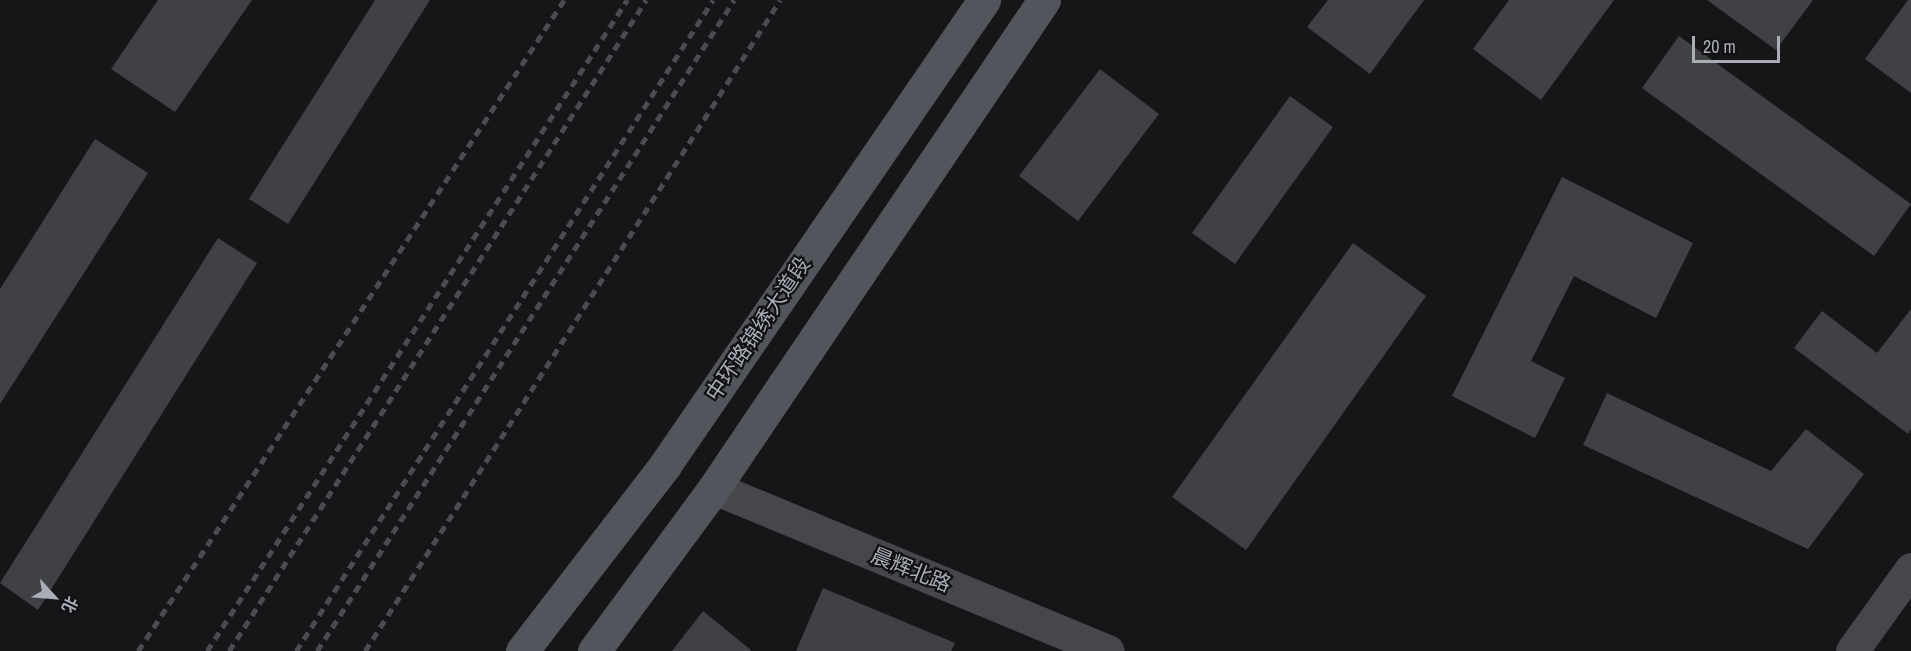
<!DOCTYPE html>
<meta charset="utf-8">
<style>
body{margin:0}
#map{position:relative;width:1911px;height:651px;overflow:hidden;background:#161618;font-family:"Archivo Narrow","Noto Sans SC",sans-serif}
div>[style]{position:absolute}
.building>*{inset:0;background:#404145}
.secondary>*{height:33px;margin:-16.5px;padding:0 16.5px;transform-origin:16.5px;border-radius:16.5px;background:#45474d}
.primary>*{height:33px;margin:-16.5px;padding:0 16.5px;transform-origin:16.5px;border-radius:16.5px;background:#53555c}
.rail>*{height:4.5px;margin-top:-2.25px;transform-origin:0;background:repeating-linear-gradient(90deg,#4a4c52 0 8px,transparent 0 14px)}
span{translate:-50% -50%;white-space:nowrap;text-align:center;line-height:1.15;-webkit-text-stroke:4.5px #111113;paint-order:stroke}
.street-label{font-size:21px;color:#a8adb8}
.north{position:absolute;left:24px;top:567px;width:60px;height:60px;-webkit-text-stroke:4px #111113;paint-order:stroke;rotate:116deg;font-size:16px;font-weight:700;line-height:24px;text-align:center;color:#a8adb8}
.north::after{content:'';display:block;margin:auto;width:21px;height:27px;background:#a8adb8;clip-path:polygon(50% 0,100% 100%,50% 72%,0 100%)}
.scale{position:absolute;left:1692px;top:36px;width:88px;height:27px;box-sizing:border-box;border:3px solid #a8adb8;border-top:0;padding-left:8px;font-size:18px;line-height:21px;white-space:nowrap;color:#a8adb8;-webkit-text-stroke:4px #111113;paint-order:stroke}
</style>
<div id="map">
<div class="building">
<i style="clip-path:polygon(158px 0,252px 0,175px 112px,111px 69px)"></i>
<i style="clip-path:polygon(375px 0,430px 0,288px 224px,249px 199px)"></i>
<i style="clip-path:polygon(1328px 0,1424px 0,1370px 74px,1307px 27px)"></i>
<i style="clip-path:polygon(1509px 0,1614px 0,1541px 100px,1473px 49px)"></i>
<i style="clip-path:polygon(1707px 0,1813px 0,1776px 50px)"></i>
<i style="clip-path:polygon(1908px 0,1911px 0,1911px 93px,1865px 59px)"></i>
<i style="clip-path:polygon(1679px 36px,1911px 204px,1874px 256px,1642px 88px)"></i>
<i style="clip-path:polygon(1100px 69px,1159px 114px,1078px 221px,1019px 176px)"></i>
<i style="clip-path:polygon(1290px 96px,1333px 127px,1235px 264px,1192px 233px)"></i>
<i style="clip-path:polygon(95px 139px,148px 173px,0 404px,0 289px)"></i>
<i style="clip-path:polygon(1562px 177px,1693px 243px,1656px 318px,1574px 276px,1531px 361px,1565px 378px,1535px 438px,1452px 396px)"></i>
<i style="clip-path:polygon(218px 238px,257px 263px,38px 610px,0 583px)"></i>
<i style="clip-path:polygon(1353px 243px,1426px 296px,1246px 550px,1172px 497px)"></i>
<i style="clip-path:polygon(1911px 309px,1911px 429px,1908px 434px,1794px 348px,1822px 311px,1877px 353px)"></i>
<i style="clip-path:polygon(1607px 393px,1771px 471px,1806px 429px,1864px 474px,1808px 549px,1583px 445px)"></i>
<i style="clip-path:polygon(823px 588px,955px 643px,951px 651px,796px 651px)"></i>
<i style="clip-path:polygon(703px 611px,751px 650px,750px 651px,672px 651px)"></i>
</div>
<div class="secondary">
<i style="left:714px;top:488px;width:426px;rotate:22.5deg"></i>
<i style="left:1852px;top:651px;width:101px;rotate:-54.3deg"></i>
</div>
<div class="primary">
<i style="left:522px;top:651px;width:235px;rotate:-52.4deg"></i>
<i style="left:665px;top:465px;width:564px;rotate:-55.55deg"></i>
<i style="left:594px;top:651px;width:202px;rotate:-53.6deg"></i>
<i style="left:714px;top:488px;width:589px;rotate:-55.93deg"></i>
</div>
<div class="rail">
<i style="left:138px;top:651px;width:778px;rotate:-56.8deg"></i>
<i style="left:207px;top:651px;width:775px;rotate:-57.17deg"></i>
<i style="left:229px;top:651px;width:773px;rotate:-57.36deg"></i>
<i style="left:296px;top:651px;width:773px;rotate:-57.36deg"></i>
<i style="left:317px;top:651px;width:773px;rotate:-57.36deg"></i>
<i style="left:365px;top:651px;width:772px;rotate:-57.48deg"></i>
</div>
<div class="street-label">
<span style="left:758px;top:329px;rotate:-56deg">中环路锦绣大道段</span>
<span style="left:911px;top:570px;rotate:22deg">晨辉北路</span>
</div>
<div class="north">北</div>
<div class="scale">20 m</div>
</div>
